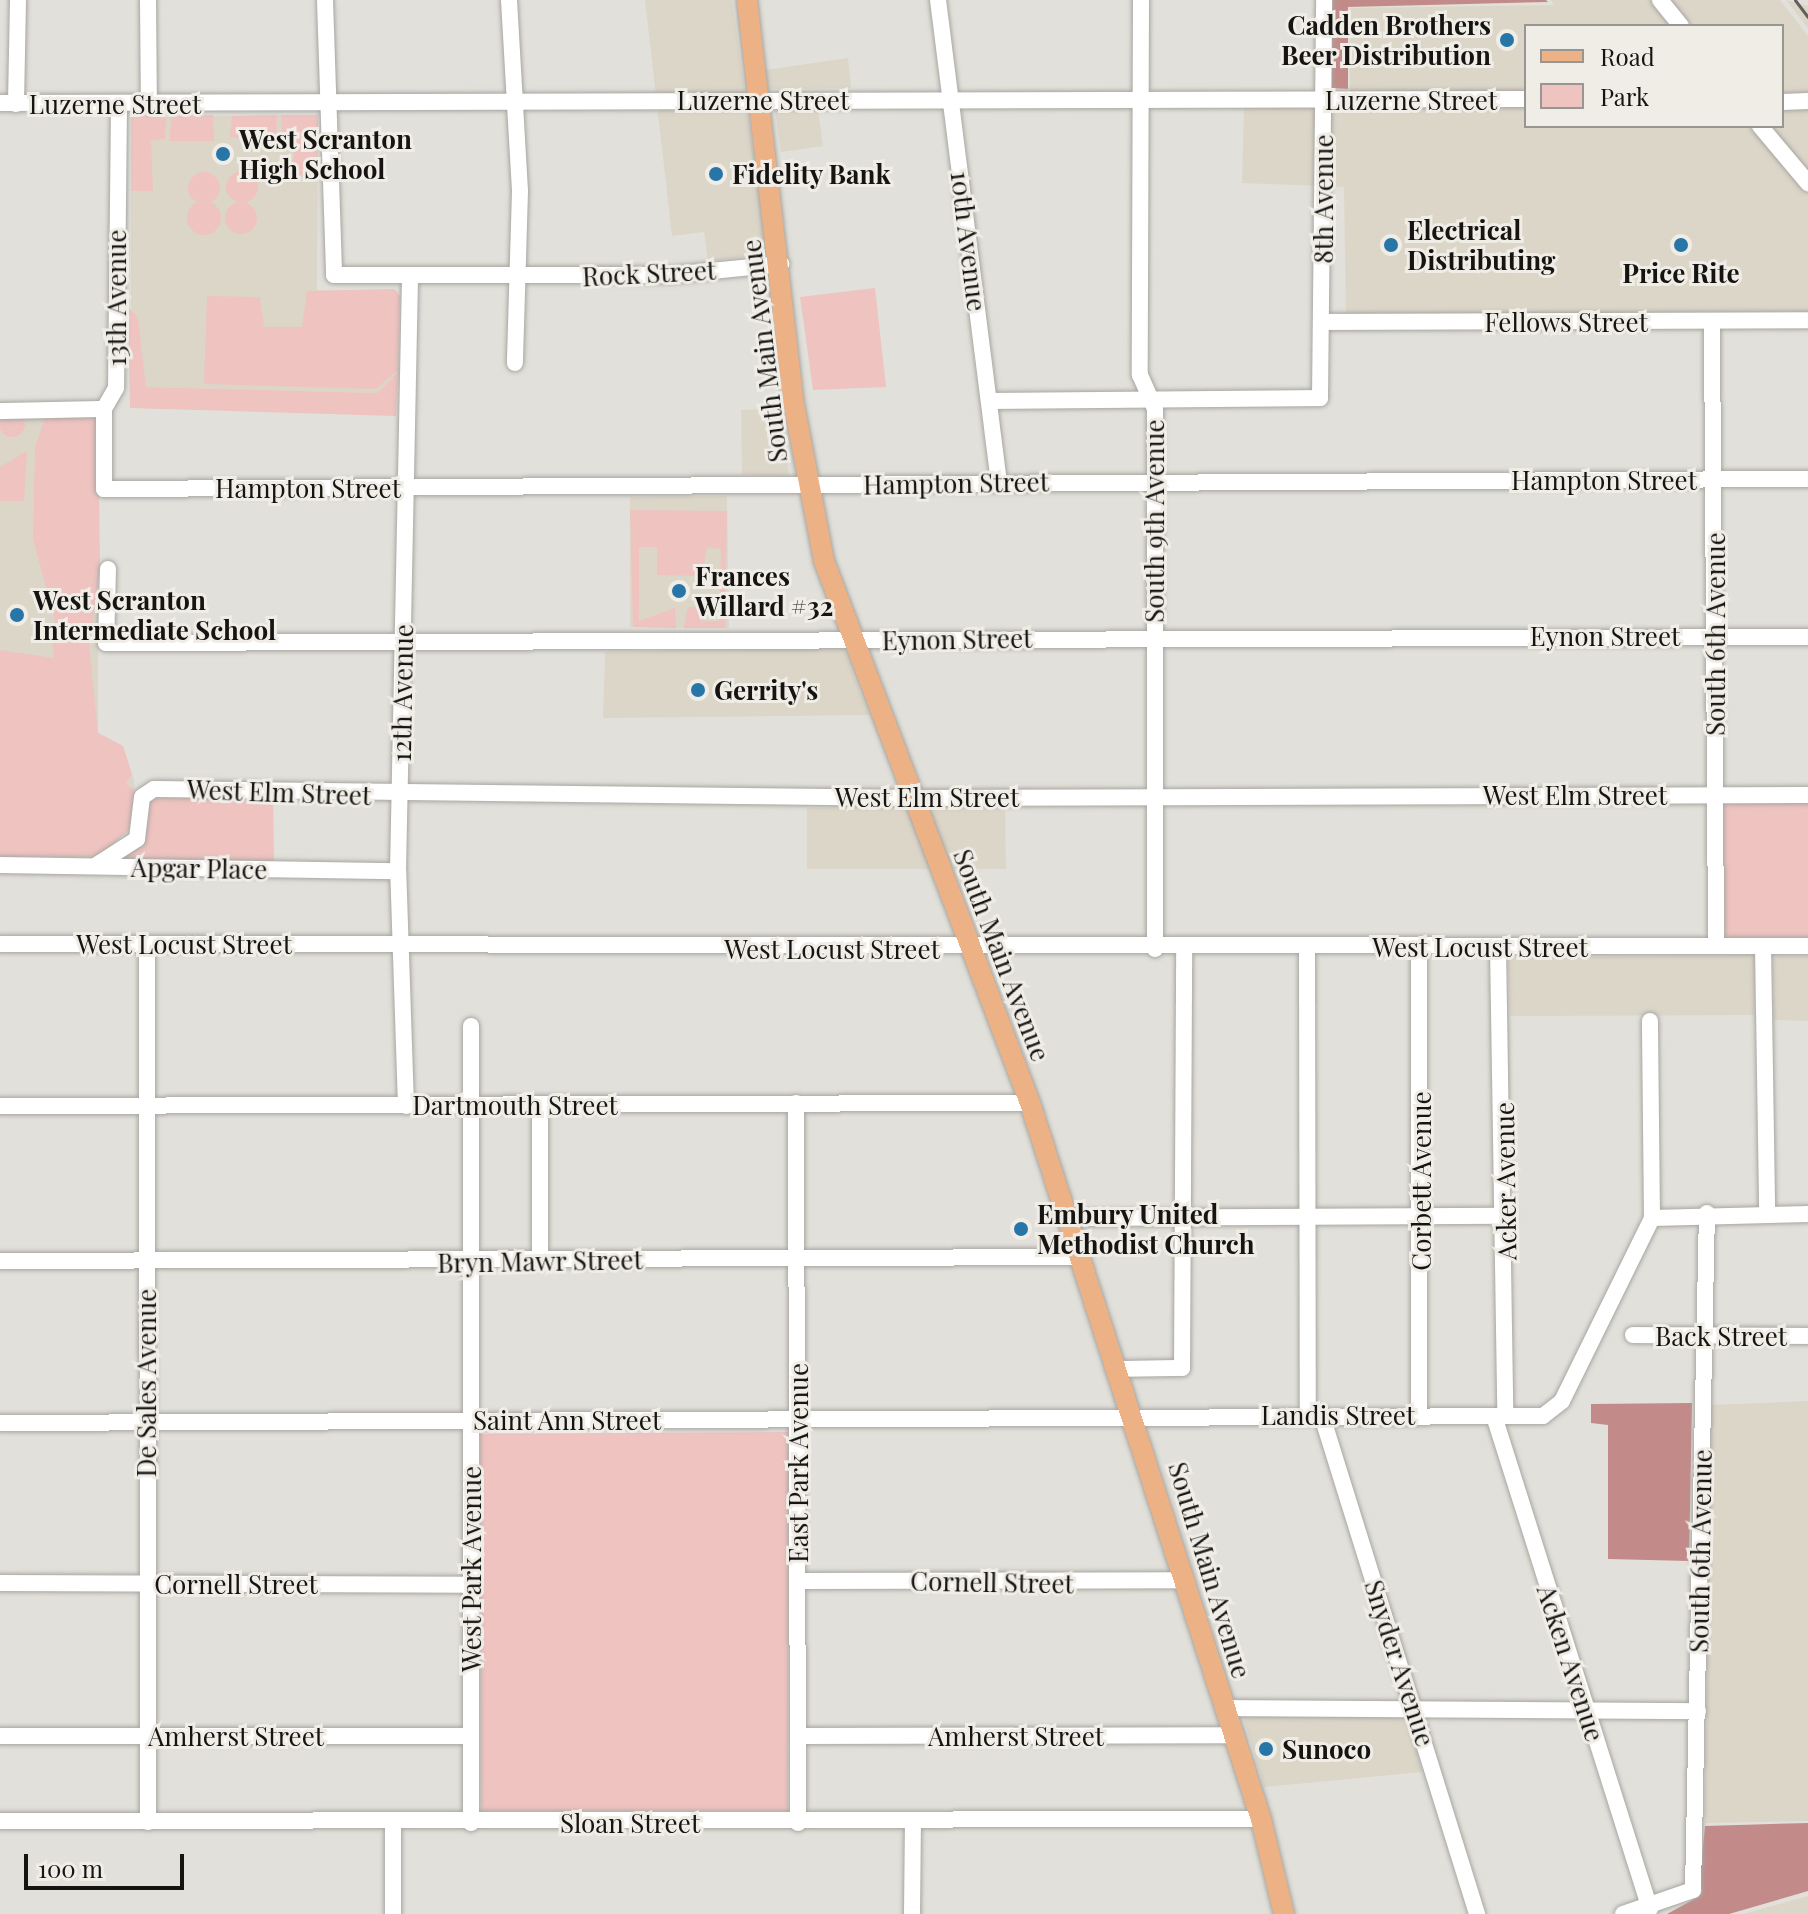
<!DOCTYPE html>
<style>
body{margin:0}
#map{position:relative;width:1808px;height:1914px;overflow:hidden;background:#e2e0da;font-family:"Playfair Display",serif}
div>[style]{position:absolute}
.built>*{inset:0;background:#dcd6c9}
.green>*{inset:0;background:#eec3c0}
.round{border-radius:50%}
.forest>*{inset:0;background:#c28b89}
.roads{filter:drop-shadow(0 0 2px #a8a6a1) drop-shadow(0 0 2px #a8a6a1)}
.minor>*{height:16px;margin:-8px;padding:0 8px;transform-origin:8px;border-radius:8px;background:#fff}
.major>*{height:20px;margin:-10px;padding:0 10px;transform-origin:10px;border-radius:10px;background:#ecb185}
.rail>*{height:3px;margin:-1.5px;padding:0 1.5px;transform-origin:1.5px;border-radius:1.5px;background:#61605c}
.dots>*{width:22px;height:22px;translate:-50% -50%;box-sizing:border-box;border:4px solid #f0ede7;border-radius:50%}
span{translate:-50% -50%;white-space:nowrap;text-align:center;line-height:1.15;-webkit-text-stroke:6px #f0ede7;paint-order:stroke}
.poi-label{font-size:26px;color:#151412;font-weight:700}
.right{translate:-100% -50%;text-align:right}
.left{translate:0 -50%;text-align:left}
.street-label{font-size:26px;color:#151412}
.legend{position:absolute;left:1524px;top:24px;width:260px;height:104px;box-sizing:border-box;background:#f0ede7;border:2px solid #989692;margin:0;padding:10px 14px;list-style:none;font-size:24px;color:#151412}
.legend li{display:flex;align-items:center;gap:16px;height:40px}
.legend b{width:40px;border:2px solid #989692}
.scale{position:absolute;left:24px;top:1854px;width:160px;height:36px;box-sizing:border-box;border:4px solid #151412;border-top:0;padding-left:10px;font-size:24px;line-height:28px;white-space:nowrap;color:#151412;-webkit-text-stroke:6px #f0ede7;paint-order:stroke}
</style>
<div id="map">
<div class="built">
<i style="clip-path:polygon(645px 0,732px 0,767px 254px,708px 261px,704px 232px,672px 236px)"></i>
<i style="clip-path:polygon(evenodd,1551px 0,1780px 0,1808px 36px,1808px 312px,1346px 316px,1344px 187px,1242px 183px,1244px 107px,1350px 105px,1350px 8px,1554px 5px,1551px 0,1526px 26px,1782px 26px,1782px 126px,1526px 126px,1526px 26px)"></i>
<i style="clip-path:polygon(1786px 0,1808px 6px,1808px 28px)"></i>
<i style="clip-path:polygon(848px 58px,851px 88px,768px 89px,765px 70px)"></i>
<i style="clip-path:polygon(818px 109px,823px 146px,781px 152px,775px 111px)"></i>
<i style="clip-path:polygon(318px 115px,317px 290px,397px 291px,399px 371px,377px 393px,146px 387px,131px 304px,131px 117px)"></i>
<i style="clip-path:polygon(782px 408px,789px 476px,742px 475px,741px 410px)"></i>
<i style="clip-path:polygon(98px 409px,98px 733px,123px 746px,134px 780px,134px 825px,94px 857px,0 857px,0 411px)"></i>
<i style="clip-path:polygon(727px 496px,729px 628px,630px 627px,630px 497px)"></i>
<i style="clip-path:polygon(843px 647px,869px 715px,603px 718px,605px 652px)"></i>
<i style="clip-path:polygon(1005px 805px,1006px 869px,807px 869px,807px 808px)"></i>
<i style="clip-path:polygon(1756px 955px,1754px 1015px,1510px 1016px,1508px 958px)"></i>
<i style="clip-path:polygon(1773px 956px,1808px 956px,1808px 1021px,1774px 1020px)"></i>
<i style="clip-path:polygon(1808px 1401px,1808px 1821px,1705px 1823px,1711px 1405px)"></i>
<i style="clip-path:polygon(1406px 1714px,1422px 1772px,1264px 1787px,1243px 1716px)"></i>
<i style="clip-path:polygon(1808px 1896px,1808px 1914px,1743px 1914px)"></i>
</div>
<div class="green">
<i style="clip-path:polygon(213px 115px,214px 141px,170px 141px,171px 116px)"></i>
<i style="clip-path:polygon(277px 115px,276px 140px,230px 137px,232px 116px)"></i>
<i style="clip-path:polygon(281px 115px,318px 115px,318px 175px,292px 177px,295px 138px,282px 137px)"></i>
<i style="clip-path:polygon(131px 116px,166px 116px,165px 139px,151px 140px,153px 191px,131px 191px)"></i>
<i class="round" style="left:226px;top:171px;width:32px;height:32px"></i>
<i class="round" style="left:188px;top:172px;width:32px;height:32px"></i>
<i class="round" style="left:187px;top:201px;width:34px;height:34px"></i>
<i class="round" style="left:225px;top:202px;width:32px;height:32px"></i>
<i style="clip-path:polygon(875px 288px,886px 387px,813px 390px,800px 297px)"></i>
<i style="clip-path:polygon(394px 289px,400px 296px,398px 370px,376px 389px,204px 384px,207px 296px,260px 297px,264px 327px,302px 327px,307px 291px)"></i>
<i style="clip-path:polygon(128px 306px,138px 318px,146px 387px,377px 393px,398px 372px,396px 416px,130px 408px)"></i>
<i class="round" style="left:-1px;top:411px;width:26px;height:26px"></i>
<i style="clip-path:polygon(98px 416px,100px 567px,89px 646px,98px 733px,123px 746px,132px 774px,126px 784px,135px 791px,134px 825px,100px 856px,0 857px,0 650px,54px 658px,52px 639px,59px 635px,33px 539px,35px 447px,45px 418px)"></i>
<i style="clip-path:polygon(27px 451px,24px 501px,0 501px,0 467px)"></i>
<i style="clip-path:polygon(630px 510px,727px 511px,725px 628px,684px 628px,688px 607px,701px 607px,701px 621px,719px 621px,721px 549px,707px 547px,702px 576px,657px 575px,657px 547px,639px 547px,639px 621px,675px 608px,676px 628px,633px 627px)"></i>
<i style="clip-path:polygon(273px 794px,274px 863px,110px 863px,145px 841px,151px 796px)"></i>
<i style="clip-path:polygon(1722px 800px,1808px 801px,1808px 938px,1725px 939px)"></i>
<i style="clip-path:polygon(789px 1432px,788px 1811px,481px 1811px,480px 1434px)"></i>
</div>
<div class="forest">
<i style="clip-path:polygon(1332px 0,1546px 0,1548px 2px,1348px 7px,1348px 89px,1332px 88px)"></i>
<i style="clip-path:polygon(1692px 1403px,1689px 1561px,1608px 1559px,1608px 1425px,1591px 1423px,1591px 1404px)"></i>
<i style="clip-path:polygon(1808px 1823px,1808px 1891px,1729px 1914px,1667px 1914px,1698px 1897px,1705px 1826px)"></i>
</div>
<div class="roads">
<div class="minor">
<i style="left:148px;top:0;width:105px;rotate:89.5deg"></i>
<i style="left:325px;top:0;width:275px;rotate:88.1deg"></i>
<i style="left:334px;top:275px;width:337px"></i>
<i style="left:671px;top:275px;width:111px;rotate:-5.7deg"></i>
<i style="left:509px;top:0;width:191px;rotate:86.7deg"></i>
<i style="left:520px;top:191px;width:172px;rotate:91.7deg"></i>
<i style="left:938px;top:0;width:484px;rotate:82.8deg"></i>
<i style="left:1141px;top:0;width:375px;rotate:90.2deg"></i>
<i style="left:1140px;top:375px;width:36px;rotate:66deg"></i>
<i style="left:1155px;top:408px;width:541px;rotate:90deg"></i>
<i style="left:1660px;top:0;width:33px;rotate:51deg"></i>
<i style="left:1782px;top:102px;width:26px;rotate:-2deg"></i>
<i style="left:0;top:103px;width:1526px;rotate:-0.15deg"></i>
<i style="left:16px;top:104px;width:104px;rotate:-88.9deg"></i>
<i style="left:119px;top:105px;width:283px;rotate:90.6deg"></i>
<i style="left:116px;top:388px;width:24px;rotate:120deg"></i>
<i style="left:104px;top:409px;width:80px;rotate:90deg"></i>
<i style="left:104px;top:489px;width:1704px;rotate:-0.34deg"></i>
<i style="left:1760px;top:126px;width:75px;rotate:49.9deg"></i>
<i style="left:1324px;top:322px;width:484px;rotate:-0.2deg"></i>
<i style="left:1712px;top:322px;width:624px;rotate:89.63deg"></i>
<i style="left:995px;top:401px;width:325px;rotate:-0.5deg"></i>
<i style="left:1320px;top:398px;width:398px;rotate:-89.4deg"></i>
<i style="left:0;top:411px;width:104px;rotate:-1.1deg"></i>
<i style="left:108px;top:569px;width:74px;rotate:91.5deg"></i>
<i style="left:106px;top:643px;width:1702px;rotate:-0.2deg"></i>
<i style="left:0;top:865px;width:398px;rotate:0.9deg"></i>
<i style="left:95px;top:866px;width:50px;rotate:-32.7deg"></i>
<i style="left:137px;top:839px;width:42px;rotate:-83.2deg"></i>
<i style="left:142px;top:797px;width:14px;rotate:-34deg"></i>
<i style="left:154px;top:789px;width:761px;rotate:0.68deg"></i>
<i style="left:915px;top:798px;width:893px;rotate:-0.19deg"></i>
<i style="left:0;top:944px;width:1808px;rotate:0.06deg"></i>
<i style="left:147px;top:944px;width:878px;rotate:89.93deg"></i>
<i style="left:1498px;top:946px;width:470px;rotate:89.1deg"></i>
<i style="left:1763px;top:946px;width:268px;rotate:89.1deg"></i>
<i style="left:1307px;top:949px;width:463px;rotate:89.9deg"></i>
<i style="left:471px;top:1026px;width:797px;rotate:90deg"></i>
<i style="left:796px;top:1103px;width:720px;rotate:89.84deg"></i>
<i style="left:0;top:1106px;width:1030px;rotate:-0.17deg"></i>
<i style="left:406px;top:1106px;width:235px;rotate:-91.9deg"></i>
<i style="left:398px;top:871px;width:591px;rotate:-88.84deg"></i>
<i style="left:540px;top:1106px;width:155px;rotate:90deg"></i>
<i style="left:1067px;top:1218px;width:440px;rotate:-0.3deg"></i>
<i style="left:1652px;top:1218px;width:156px;rotate:-1.5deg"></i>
<i style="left:0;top:1261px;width:1080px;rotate:-0.21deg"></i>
<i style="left:1633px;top:1335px;width:175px;rotate:0.3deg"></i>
<i style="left:1117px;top:1369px;width:65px;rotate:-0.9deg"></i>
<i style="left:1182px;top:1368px;width:420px;rotate:-89.7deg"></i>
<i style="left:1321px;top:1413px;width:525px;rotate:72.7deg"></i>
<i style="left:1419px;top:1415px;width:468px;rotate:-90deg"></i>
<i style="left:1494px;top:1416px;width:517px;rotate:72.44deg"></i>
<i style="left:0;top:1423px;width:1543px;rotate:-0.26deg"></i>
<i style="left:1543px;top:1416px;width:24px;rotate:-38deg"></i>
<i style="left:1562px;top:1401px;width:204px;rotate:-63.8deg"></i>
<i style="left:1652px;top:1218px;width:197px;rotate:-90.6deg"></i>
<i style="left:798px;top:1581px;width:388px;rotate:-0.1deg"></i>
<i style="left:0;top:1583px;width:471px;rotate:0.2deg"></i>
<i style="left:1225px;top:1708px;width:473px;rotate:0.4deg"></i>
<i style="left:0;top:1736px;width:471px"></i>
<i style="left:799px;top:1736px;width:435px;rotate:-0.1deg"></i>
<i style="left:0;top:1821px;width:1261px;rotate:-0.09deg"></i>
<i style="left:393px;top:1914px;width:91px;rotate:-90deg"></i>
<i style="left:912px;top:1914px;width:92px;rotate:-89.4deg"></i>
<i style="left:1623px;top:1914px;width:74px;rotate:-18.9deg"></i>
<i style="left:1693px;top:1890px;width:677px;rotate:-88.82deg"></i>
</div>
<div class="major">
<i style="left:747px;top:0;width:408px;rotate:83.4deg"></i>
<i style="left:794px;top:405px;width:159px;rotate:79.1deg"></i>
<i style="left:824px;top:561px;width:580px;rotate:69.19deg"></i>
<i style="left:1030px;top:1103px;width:752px;rotate:72.12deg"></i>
<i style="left:1261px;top:1819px;width:98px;rotate:76.4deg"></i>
</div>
</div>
<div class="rail">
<i style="left:1795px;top:0;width:21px;rotate:53deg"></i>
</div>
<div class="dots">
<i style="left:1507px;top:40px;background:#2875a7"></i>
<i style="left:223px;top:154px;background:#2875a7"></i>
<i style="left:716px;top:174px;background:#2875a7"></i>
<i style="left:1391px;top:245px;background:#2875a7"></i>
<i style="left:1681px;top:245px;background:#2875a7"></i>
<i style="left:679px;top:591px;background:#2875a7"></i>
<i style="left:17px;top:615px;background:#2875a7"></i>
<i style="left:698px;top:690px;background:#2875a7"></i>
<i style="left:1021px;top:1229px;background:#2875a7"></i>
<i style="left:1266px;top:1749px;background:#2875a7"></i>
</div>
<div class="poi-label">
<span class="right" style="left:1491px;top:40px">Cadden Brothers<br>Beer Distribution</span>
<span class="left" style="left:239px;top:154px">West Scranton<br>High School</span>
<span class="left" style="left:732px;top:174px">Fidelity Bank</span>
<span class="left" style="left:1407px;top:245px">Electrical<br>Distributing</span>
<span style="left:1681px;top:273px">Price Rite</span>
<span class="left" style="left:695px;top:591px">Frances<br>Willard #32</span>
<span class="left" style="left:33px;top:615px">West Scranton<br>Intermediate School</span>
<span class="left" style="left:714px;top:690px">Gerrity's</span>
<span class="left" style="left:1037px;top:1229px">Embury United<br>Methodist Church</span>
<span class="left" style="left:1282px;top:1749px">Sunoco</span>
</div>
<div class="street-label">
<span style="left:763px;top:100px">Luzerne Street</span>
<span style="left:1411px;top:100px">Luzerne Street</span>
<span style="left:115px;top:104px">Luzerne Street</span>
<span style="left:1323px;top:199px;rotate:-90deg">8th Avenue</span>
<span style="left:969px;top:241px;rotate:83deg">10th Avenue</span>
<span style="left:649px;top:273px;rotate:-3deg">Rock Street</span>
<span style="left:116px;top:298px;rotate:-90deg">13th Avenue</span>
<span style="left:1566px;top:322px">Fellows Street</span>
<span style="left:764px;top:351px;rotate:-97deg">South Main Avenue</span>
<span style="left:1604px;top:480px">Hampton Street</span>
<span style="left:956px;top:483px;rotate:-1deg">Hampton Street</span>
<span style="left:308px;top:488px">Hampton Street</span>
<span style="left:1154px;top:521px;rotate:-90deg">South 9th Avenue</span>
<span style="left:1715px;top:634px;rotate:-90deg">South 6th Avenue</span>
<span style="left:1605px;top:636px">Eynon Street</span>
<span style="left:957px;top:639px;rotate:-1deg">Eynon Street</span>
<span style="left:402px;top:693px;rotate:-89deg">12th Avenue</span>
<span style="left:279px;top:792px;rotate:2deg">West Elm Street</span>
<span style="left:1575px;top:795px">West Elm Street</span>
<span style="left:927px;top:797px">West Elm Street</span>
<span style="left:199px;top:868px;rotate:1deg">Apgar Place</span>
<span style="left:184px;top:944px">West Locust Street</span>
<span style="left:1480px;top:947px">West Locust Street</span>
<span style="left:832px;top:949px">West Locust Street</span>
<span style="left:1002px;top:955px;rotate:69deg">South Main Avenue</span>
<span style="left:515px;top:1105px">Dartmouth Street</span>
<span style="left:1421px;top:1181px;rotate:-90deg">Corbett Avenue</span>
<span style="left:1505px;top:1181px;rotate:-91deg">Acker Avenue</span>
<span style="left:540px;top:1261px;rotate:-1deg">Bryn Mawr Street</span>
<span style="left:1721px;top:1336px">Back Street</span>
<span style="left:146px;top:1383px;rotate:-90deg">De Sales Avenue</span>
<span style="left:1338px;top:1415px">Landis Street</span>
<span style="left:567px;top:1420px">Saint Ann Street</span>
<span style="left:798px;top:1463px;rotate:-90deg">East Park Avenue</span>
<span style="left:1700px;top:1551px;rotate:-89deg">South 6th Avenue</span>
<span style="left:471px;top:1569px;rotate:-90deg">West Park Avenue</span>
<span style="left:1210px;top:1570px;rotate:73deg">South Main Avenue</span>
<span style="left:992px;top:1582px;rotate:1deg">Cornell Street</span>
<span style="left:236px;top:1584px">Cornell Street</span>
<span style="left:1400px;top:1663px;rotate:72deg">Snyder Avenue</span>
<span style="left:1571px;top:1663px;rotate:72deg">Acken Avenue</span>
<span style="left:236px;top:1736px">Amherst Street</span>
<span style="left:1016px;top:1736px">Amherst Street</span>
<span style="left:630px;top:1823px">Sloan Street</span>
</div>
<ul class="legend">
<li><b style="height:10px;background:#ecb185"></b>Road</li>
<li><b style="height:22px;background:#eec3c0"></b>Park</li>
</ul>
<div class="scale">100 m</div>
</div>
